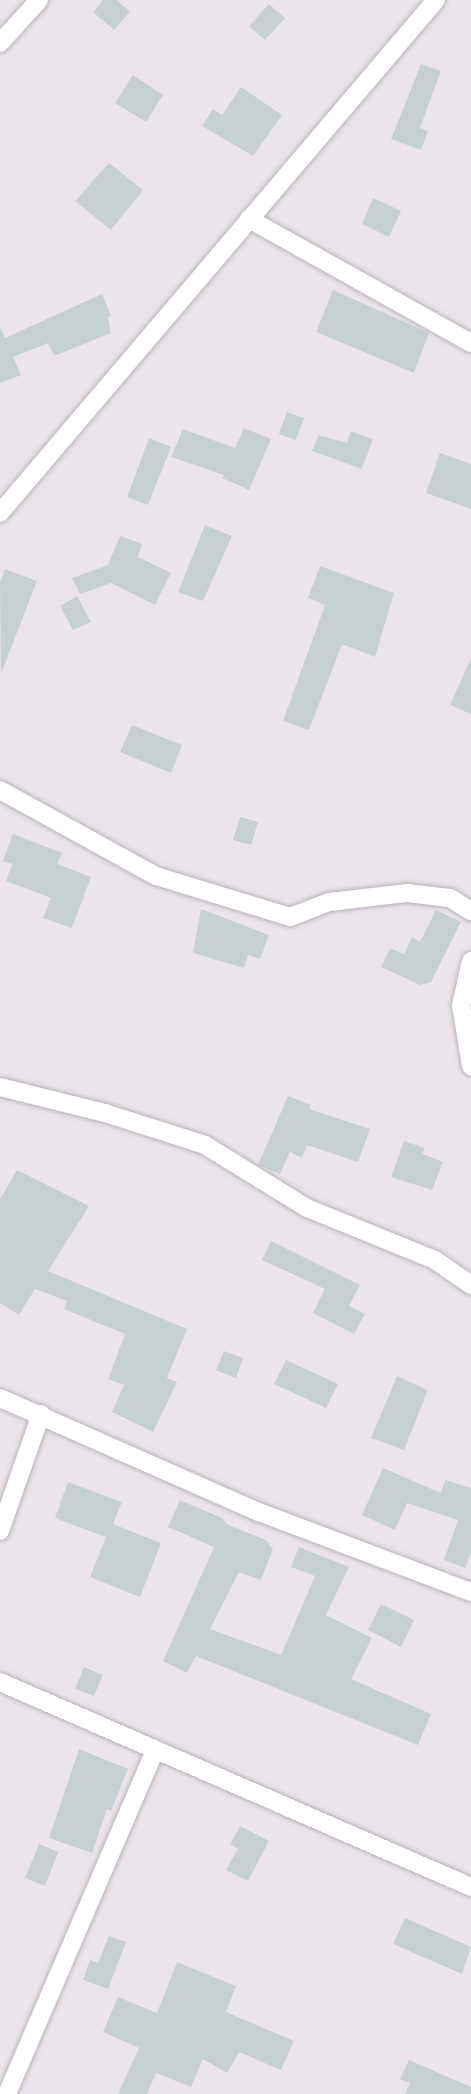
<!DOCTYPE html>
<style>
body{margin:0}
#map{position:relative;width:471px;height:2094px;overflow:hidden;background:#ebe5eb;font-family:"Fira Sans Condensed",sans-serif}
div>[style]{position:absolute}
.building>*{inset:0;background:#c8d1d1}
.roads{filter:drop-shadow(0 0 2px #b9b3b9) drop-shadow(0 0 2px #b9b3b9)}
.street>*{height:18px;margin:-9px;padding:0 9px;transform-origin:9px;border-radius:9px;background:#fff}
span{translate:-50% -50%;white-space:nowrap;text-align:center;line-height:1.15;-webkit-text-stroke:6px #f9f3f8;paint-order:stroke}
</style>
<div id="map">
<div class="building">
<i style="clip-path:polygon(103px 0,117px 0,130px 12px,114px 30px,93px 12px)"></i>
<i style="clip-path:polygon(269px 4px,285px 18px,265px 40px,249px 26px)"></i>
<i style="clip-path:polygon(421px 64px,441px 71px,420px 128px,428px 131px,421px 150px,391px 139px)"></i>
<i style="clip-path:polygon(133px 75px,163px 95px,146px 122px,115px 103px)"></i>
<i style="clip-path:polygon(241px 87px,282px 115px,253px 156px,202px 126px,213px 109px,222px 115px)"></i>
<i style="clip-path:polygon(109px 163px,143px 190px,111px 230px,75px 201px)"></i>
<i style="clip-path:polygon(373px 198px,401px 211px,389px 237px,362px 224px)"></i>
<i style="clip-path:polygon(333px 290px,429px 333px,414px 373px,316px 332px)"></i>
<i style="clip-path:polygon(102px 294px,111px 316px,108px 317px,111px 333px,54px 356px,48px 343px,13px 357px,21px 375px,0 383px,0 327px,5px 338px)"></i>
<i style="clip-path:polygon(287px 412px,304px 418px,296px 440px,279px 434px)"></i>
<i style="clip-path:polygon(244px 428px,271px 439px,249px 490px,222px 478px,224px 475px,171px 457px,183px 429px,235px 448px)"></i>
<i style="clip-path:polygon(351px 431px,373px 439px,362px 469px,312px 451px,318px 435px,347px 443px)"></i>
<i style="clip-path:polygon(149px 438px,171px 447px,148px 505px,127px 497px)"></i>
<i style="clip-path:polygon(440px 453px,471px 464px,471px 509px,426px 493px)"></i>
<i style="clip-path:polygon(205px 525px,232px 536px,203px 601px,178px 592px)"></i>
<i style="clip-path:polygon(120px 536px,142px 544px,138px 557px,171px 573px,155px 605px,111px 583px,80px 594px,72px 578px,108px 565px)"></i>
<i style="clip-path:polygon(320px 566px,394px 593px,375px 657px,342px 644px,309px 730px,283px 721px,325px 605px,308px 598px)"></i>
<i style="clip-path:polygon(5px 569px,37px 581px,1px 674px,0 582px)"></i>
<i style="clip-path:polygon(77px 596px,91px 622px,73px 630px,60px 606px)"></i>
<i style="clip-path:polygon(471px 658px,471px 714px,450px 705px)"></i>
<i style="clip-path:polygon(132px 725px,182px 745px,171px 773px,120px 752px)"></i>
<i style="clip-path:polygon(240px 817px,258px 822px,251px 845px,233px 840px)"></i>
<i style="clip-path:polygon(13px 834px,62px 853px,57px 864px,91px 877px,72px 928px,43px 918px,51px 898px,6px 881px,12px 864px,3px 861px)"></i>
<i style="clip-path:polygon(201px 909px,269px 935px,260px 959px,248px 955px,244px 968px,193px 953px)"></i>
<i style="clip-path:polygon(436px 910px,461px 922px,431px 982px,420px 985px,381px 967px,390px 948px,404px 954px,412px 937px,420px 942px)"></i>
<i style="clip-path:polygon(288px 1096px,311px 1105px,309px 1109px,370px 1129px,358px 1162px,307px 1145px,302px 1158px,290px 1152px,280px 1174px,258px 1165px)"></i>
<i style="clip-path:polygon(404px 1141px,425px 1148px,422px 1154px,443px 1162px,432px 1190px,391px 1177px)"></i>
<i style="clip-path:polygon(17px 1170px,89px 1206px,48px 1271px,187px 1329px,167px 1378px,177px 1382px,153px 1432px,112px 1412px,124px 1385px,108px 1379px,125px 1334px,64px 1309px,67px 1301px,35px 1289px,19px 1315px,0 1303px,0 1199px)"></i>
<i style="clip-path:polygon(271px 1241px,360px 1285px,349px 1306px,365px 1314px,354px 1334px,313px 1313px,325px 1289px,262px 1260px)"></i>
<i style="clip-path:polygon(224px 1351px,243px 1358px,236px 1378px,216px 1370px)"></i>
<i style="clip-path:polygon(286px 1360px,338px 1384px,326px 1408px,274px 1384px)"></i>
<i style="clip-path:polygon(397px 1376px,428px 1390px,404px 1450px,371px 1438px)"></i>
<i style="clip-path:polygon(383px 1468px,441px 1493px,445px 1480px,471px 1488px,471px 1553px,465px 1568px,444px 1560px,458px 1520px,407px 1503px,395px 1530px,362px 1515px)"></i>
<i style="clip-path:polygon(68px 1482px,122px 1502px,113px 1524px,161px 1543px,140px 1597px,90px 1577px,106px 1537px,55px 1518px)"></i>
<i style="clip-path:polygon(180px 1500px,222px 1518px,228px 1525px,266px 1540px,273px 1549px,261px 1580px,239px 1572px,210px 1629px,281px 1655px,315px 1576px,291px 1567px,299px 1547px,349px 1567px,326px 1615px,372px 1638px,351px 1679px,431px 1714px,418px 1745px,196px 1656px,187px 1673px,163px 1661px,214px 1547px,168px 1527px)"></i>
<i style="clip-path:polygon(381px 1604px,414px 1620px,401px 1647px,368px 1630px)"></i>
<i style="clip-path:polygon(84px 1667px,103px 1675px,94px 1696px,75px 1689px)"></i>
<i style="clip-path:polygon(79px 1749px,128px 1769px,111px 1811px,107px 1809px,92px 1853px,49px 1838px)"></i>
<i style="clip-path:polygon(240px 1826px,269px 1841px,248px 1881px,226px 1870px,238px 1849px,230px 1844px)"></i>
<i style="clip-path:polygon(39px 1844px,58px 1852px,45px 1886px,25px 1878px)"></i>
<i style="clip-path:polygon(405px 1918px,471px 1947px,462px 1974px,393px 1944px)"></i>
<i style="clip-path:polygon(109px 1936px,126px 1942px,108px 1989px,83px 1980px,90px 1960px,98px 1963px)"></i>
<i style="clip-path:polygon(177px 1962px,236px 1986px,226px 2012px,294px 2041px,281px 2070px,239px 2052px,227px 2073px,203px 2059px,191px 2087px,156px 2073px,147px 2094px,118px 2094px,139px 2048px,103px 2032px,118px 1997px,157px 2013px)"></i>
<i style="clip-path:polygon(409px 2060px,471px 2087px,471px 2094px,405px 2094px,410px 2083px,400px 2079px)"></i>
</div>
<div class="roads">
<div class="street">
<i style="left:0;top:43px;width:58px;rotate:-47.8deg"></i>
<i style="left:249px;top:219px;width:254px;rotate:29.2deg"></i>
<i style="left:0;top:513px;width:673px;rotate:-49.64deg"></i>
<i style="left:0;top:790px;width:178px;rotate:28.9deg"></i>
<i style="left:156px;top:876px;width:140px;rotate:17deg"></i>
<i style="left:290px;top:917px;width:42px;rotate:-21deg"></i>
<i style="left:329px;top:902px;width:79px;rotate:-6.6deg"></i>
<i style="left:407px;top:893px;width:43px;rotate:6.6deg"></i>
<i style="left:450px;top:898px;width:25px;rotate:32deg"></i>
<i style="left:471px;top:961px;width:45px;rotate:102.8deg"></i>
<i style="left:461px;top:1005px;width:62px;rotate:80.7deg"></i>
<i style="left:0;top:1087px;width:108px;rotate:13.9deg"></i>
<i style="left:105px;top:1113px;width:105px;rotate:17.7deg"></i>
<i style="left:205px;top:1145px;width:120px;rotate:31.7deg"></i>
<i style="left:307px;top:1208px;width:138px;rotate:22.1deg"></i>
<i style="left:435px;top:1260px;width:44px;rotate:34.8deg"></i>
<i style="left:0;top:1398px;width:283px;rotate:23.8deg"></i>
<i style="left:259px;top:1512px;width:227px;rotate:20.7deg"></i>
<i style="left:0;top:1531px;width:124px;rotate:-70.7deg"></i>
<i style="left:0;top:1682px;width:514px;rotate:23.52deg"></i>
<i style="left:7px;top:2094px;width:374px;rotate:-66.7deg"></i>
</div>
</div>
</div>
